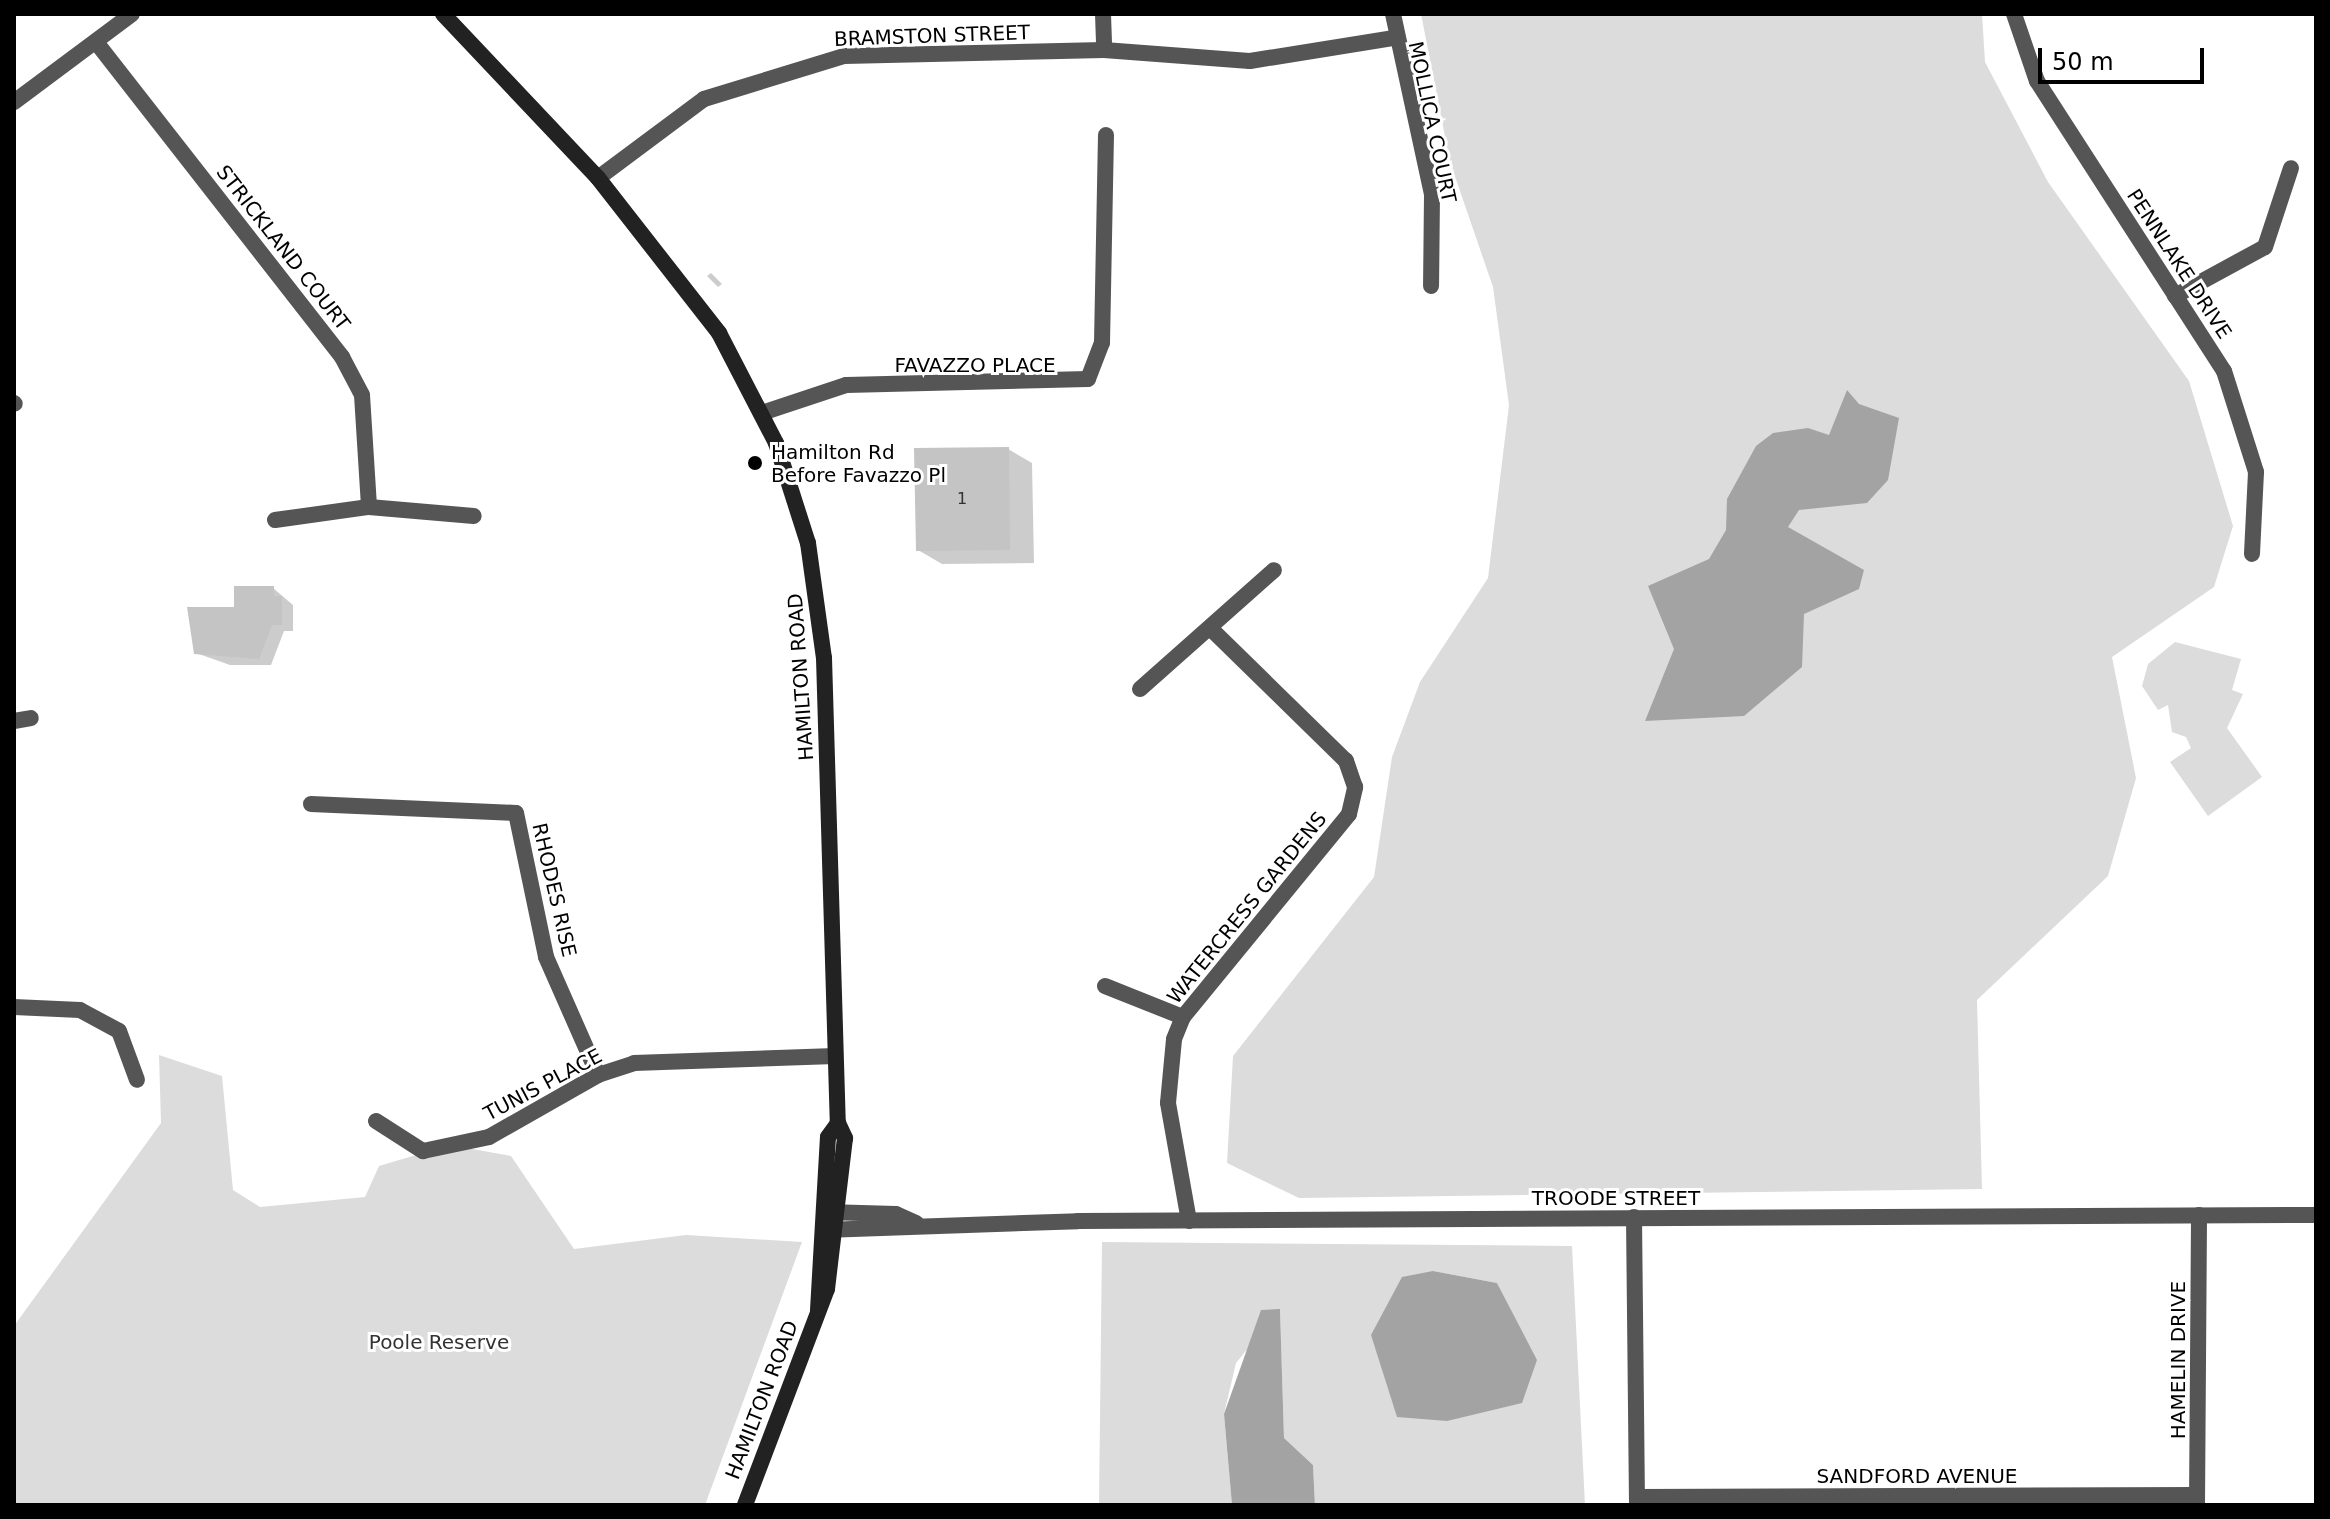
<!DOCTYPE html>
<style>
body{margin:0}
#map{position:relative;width:2330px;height:1519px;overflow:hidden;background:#fff;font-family:"DejaVu Sans",sans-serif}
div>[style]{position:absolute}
.green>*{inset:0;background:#dcdcdc}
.water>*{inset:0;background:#a3a3a3}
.shadow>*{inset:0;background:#0003}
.building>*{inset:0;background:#c4c4c4}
.minor>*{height:16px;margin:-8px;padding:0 8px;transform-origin:8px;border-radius:8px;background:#555}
.tertiary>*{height:16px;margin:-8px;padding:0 8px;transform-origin:8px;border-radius:8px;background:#555}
.secondary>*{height:16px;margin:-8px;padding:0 8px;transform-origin:8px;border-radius:8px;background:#222}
.dots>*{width:22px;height:22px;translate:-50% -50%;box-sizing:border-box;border:4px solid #fff;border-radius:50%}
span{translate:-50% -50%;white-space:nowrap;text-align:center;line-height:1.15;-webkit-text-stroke:6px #fff;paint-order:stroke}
.number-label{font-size:16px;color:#313131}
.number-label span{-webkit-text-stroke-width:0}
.street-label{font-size:20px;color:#000}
.poi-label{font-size:20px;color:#000}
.left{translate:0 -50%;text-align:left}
.park-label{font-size:20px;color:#333}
.frame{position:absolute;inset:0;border:16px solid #000;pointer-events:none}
.scale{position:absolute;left:2038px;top:48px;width:166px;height:36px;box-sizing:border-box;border:4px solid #000;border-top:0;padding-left:10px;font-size:24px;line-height:28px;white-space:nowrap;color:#000;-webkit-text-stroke:6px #fff;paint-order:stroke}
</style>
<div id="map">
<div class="green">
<i style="clip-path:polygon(1421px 14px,1982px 14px,1985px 62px,2048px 182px,2189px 381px,2233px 526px,2214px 587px,2112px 657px,2136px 778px,2108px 876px,1977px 1000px,1982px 1189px,1299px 1198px,1227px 1163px,1233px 1056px,1374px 877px,1392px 757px,1420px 682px,1488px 578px,1509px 405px,1493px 287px,1450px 162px)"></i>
<i style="clip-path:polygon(2175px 642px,2241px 659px,2232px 690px,2243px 694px,2227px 728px,2262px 777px,2208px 816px,2170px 762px,2191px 748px,2186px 737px,2172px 732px,2168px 705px,2158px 710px,2142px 686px,2148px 664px)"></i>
<i style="clip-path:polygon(159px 1055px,222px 1076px,233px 1190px,260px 1207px,365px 1197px,379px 1166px,450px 1145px,511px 1156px,574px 1249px,686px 1235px,802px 1242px,705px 1505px,14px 1505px,14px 1326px,161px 1123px)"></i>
<i style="clip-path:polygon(evenodd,1102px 1242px,1572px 1246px,1585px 1505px,1315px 1505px,1313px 1465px,1284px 1438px,1280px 1309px,1236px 1363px,1224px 1414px,1232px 1505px,1099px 1505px,1102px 1242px,1433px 1271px,1497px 1283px,1536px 1360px,1371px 1336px,1433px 1271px)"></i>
</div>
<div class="water">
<i style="clip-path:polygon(1847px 390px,1859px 404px,1899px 418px,1888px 480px,1867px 503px,1799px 510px,1788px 527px,1864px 570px,1859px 589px,1804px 614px,1802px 667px,1744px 716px,1645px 721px,1674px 649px,1648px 586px,1709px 559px,1726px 530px,1727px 499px,1756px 446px,1773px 433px,1808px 428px,1829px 435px)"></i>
<i style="clip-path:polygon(1433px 1271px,1497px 1283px,1537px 1360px,1522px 1403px,1447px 1421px,1397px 1417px,1371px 1335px,1402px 1277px)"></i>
<i style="clip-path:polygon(1280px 1309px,1284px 1438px,1313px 1465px,1315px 1505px,1232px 1505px,1224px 1414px,1261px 1310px)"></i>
</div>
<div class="shadow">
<i style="clip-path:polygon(711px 273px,722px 284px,718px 287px,707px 276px)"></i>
<i style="clip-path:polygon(1008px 449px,1032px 463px,1034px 563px,942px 564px,918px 550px)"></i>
<i style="clip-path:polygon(273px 588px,293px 605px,293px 631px,284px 631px,271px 665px,230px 665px,196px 653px)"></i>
</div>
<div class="building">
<i style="clip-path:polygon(1009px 447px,1010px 550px,916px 551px,914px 448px)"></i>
<i style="clip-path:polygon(234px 586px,274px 586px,274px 596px,282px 596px,282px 625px,272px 625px,259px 659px,194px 654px,187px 607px,234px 607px)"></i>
</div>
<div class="minor">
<i style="left:1103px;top:14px;width:36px;rotate:88deg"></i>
<i style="left:1393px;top:14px;width:185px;rotate:77.8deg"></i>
<i style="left:1432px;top:195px;width:91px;rotate:90.6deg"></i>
<i style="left:2014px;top:14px;width:71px;rotate:71.1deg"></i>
<i style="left:2037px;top:81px;width:345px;rotate:57.2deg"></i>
<i style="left:2224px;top:371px;width:106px;rotate:72.4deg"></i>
<i style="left:2256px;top:472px;width:82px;rotate:92.8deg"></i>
<i style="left:96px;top:42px;width:400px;rotate:52deg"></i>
<i style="left:342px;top:357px;width:43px;rotate:62.2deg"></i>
<i style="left:362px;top:395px;width:112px;rotate:86.4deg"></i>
<i style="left:598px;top:178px;width:132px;rotate:-36.7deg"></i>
<i style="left:704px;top:99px;width:146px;rotate:-17.1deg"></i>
<i style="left:844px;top:56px;width:260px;rotate:-1.3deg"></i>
<i style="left:1104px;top:50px;width:146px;rotate:4.3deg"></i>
<i style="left:1250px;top:61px;width:146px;rotate:-9.1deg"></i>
<i style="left:2175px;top:296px;width:102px;rotate:-28.6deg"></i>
<i style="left:2265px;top:247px;width:83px;rotate:-71.8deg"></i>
<i style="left:14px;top:403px;width:1px;rotate:45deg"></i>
<i style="left:762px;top:413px;width:89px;rotate:-18.4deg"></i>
<i style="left:846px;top:385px;width:242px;rotate:-1.4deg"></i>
<i style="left:1088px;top:379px;width:39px;rotate:-69deg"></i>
<i style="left:1102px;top:343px;width:208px;rotate:-88.9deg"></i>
<i style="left:275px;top:520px;width:95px;rotate:-7.9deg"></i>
<i style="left:369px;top:507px;width:105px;rotate:4.9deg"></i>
<i style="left:1140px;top:689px;width:179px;rotate:-41.6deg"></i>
<i style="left:14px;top:721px;width:17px;rotate:-10deg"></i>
<i style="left:311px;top:804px;width:205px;rotate:2.5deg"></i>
<i style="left:516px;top:813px;width:147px;rotate:78.2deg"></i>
<i style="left:546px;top:957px;width:129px;rotate:66.2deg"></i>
<i style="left:1105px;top:986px;width:84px;rotate:21.7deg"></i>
<i style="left:14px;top:1007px;width:66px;rotate:2.6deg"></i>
<i style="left:80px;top:1010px;width:44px;rotate:28.3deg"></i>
<i style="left:119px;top:1031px;width:52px;rotate:69.8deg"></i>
<i style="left:376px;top:1121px;width:56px;rotate:32.6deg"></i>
<i style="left:423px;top:1151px;width:67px;rotate:-12deg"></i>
<i style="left:489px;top:1137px;width:125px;rotate:-29.6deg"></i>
<i style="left:598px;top:1075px;width:38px;rotate:-18deg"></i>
<i style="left:634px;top:1063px;width:201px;rotate:-2deg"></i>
<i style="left:1634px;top:1217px;width:288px;rotate:89.4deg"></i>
<i style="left:1189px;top:1221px;width:120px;rotate:-100.1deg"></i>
<i style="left:1168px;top:1103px;width:64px;rotate:-84.6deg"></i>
<i style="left:1174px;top:1039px;width:24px;rotate:-68deg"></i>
<i style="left:1183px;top:1017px;width:262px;rotate:-50.7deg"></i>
<i style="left:1349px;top:814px;width:28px;rotate:-77deg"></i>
<i style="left:1355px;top:787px;width:28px;rotate:-109deg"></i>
<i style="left:1346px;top:761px;width:187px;rotate:-135.6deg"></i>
<i style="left:1637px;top:1497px;width:560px;rotate:-0.2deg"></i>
<i style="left:2197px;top:1505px;width:290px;rotate:-89.6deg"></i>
</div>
<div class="tertiary">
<i style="left:14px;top:102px;width:147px;rotate:-36.7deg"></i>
<i style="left:826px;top:1212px;width:70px;rotate:1.6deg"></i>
<i style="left:896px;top:1214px;width:22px;rotate:24deg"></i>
<i style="left:824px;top:1230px;width:254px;rotate:-2deg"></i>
<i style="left:1078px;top:1221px;width:1238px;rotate:-0.28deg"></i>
</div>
<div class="secondary">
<i style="left:443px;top:14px;width:226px;rotate:46.6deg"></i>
<i style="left:598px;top:178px;width:197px;rotate:52deg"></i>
<i style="left:719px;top:333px;width:124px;rotate:62.6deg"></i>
<i style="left:776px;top:443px;width:105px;rotate:72.3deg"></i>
<i style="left:808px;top:543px;width:116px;rotate:82.1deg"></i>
<i style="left:824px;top:658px;width:465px;rotate:88.3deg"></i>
<i style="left:838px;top:1123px;width:17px;rotate:65deg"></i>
<i style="left:845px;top:1138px;width:152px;rotate:96.8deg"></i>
<i style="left:827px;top:1289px;width:231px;rotate:110.8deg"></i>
<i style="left:818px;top:1310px;width:173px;rotate:-86.7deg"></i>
<i style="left:828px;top:1137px;width:17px;rotate:-54deg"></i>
</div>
<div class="dots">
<i style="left:755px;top:463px;background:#000"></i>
</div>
<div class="number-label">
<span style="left:962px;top:499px">1</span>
</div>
<div class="street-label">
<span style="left:932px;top:36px;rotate:-2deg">BRAMSTON STREET</span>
<span style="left:1432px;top:122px;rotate:78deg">MOLLICA COURT</span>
<span style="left:283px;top:248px;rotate:52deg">STRICKLAND COURT</span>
<span style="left:2179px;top:264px;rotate:57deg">PENNLAKE DRIVE</span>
<span style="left:975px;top:365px">FAVAZZO PLACE</span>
<span style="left:801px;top:677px;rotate:-94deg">HAMILTON ROAD</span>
<span style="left:554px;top:890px;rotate:77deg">RHODES RISE</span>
<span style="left:1247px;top:908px;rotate:-51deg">WATERCRESS GARDENS</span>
<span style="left:543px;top:1085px;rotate:-28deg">TUNIS PLACE</span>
<span style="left:1616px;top:1198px">TROODE STREET</span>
<span style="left:2178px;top:1360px;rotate:-90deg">HAMELIN DRIVE</span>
<span style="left:762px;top:1400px;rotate:-69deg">HAMILTON ROAD</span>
<span style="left:1917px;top:1476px">SANDFORD AVENUE</span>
</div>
<div class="poi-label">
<span class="left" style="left:771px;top:464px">Hamilton Rd<br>Before Favazzo Pl</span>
</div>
<div class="park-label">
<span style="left:439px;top:1342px">Poole Reserve</span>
</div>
<div class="frame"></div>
<div class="scale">50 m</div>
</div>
